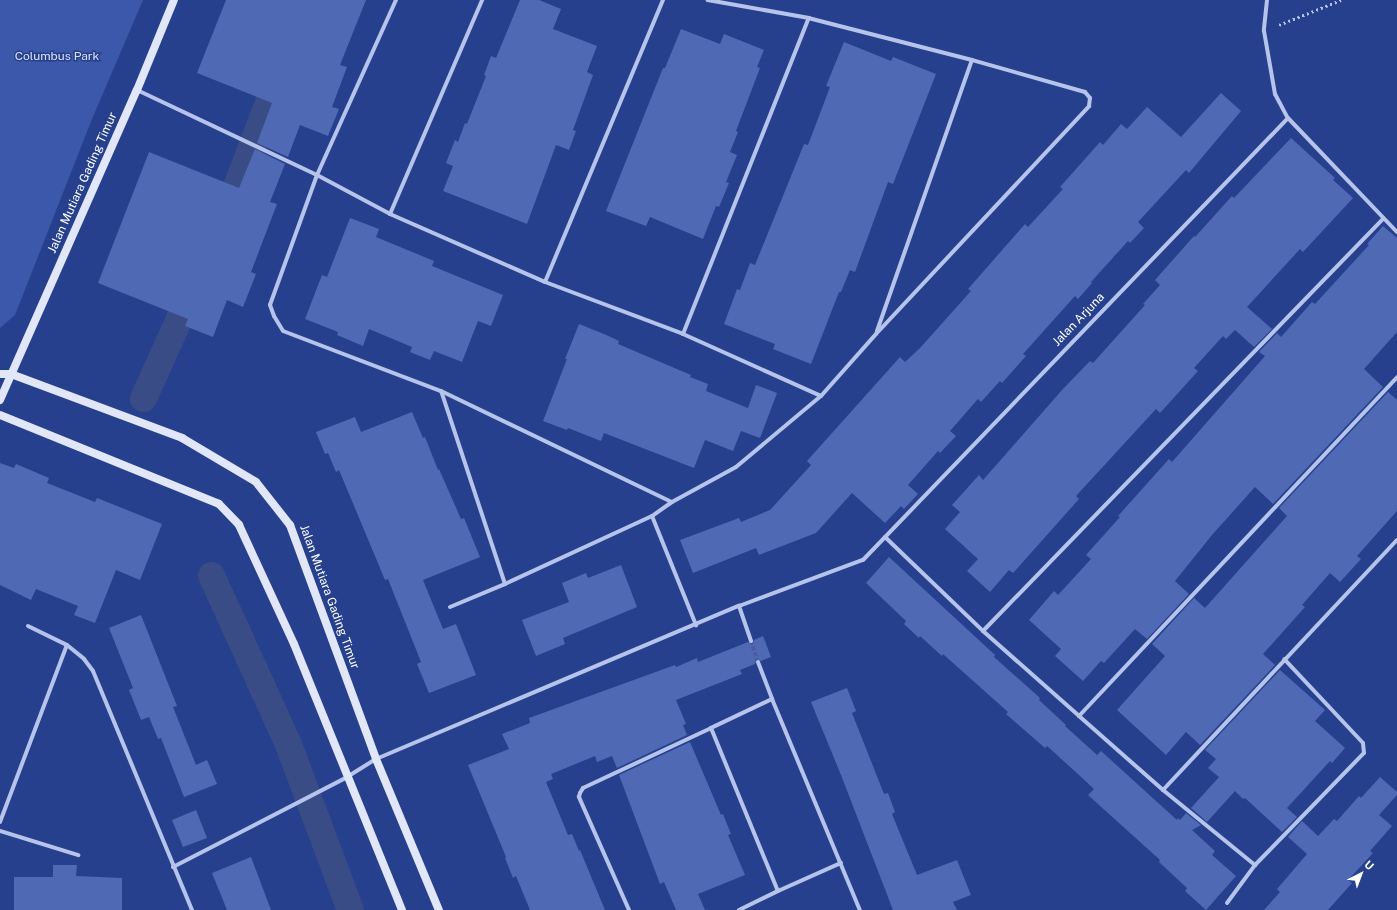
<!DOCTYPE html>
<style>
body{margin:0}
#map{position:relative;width:1397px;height:910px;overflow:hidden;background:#26408e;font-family:"Public Sans",sans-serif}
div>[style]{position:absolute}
.green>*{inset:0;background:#3b58aa}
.canal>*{height:27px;margin:-13.5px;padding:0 13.5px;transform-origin:13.5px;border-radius:13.5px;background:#394c86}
.building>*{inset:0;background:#4f69b4}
.minor-tunnel>*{height:4px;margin-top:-2px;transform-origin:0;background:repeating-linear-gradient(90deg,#475d9f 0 4px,transparent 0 6px)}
.path>*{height:2.5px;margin-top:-1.25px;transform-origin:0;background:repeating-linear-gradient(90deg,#b6c4eb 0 2px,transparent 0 5px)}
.minor>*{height:4px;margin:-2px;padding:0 2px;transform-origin:2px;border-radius:2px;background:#b6c4eb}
.secondary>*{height:8px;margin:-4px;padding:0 4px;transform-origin:4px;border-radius:4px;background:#e1e7f9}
span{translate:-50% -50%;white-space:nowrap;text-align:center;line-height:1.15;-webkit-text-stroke:3px #26408e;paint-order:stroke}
.park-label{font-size:12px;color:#dbe2f8}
.street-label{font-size:12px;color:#fff}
.north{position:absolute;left:1341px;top:854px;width:40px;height:40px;-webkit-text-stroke:3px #26408e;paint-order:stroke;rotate:42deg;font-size:11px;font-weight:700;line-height:16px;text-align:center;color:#fff}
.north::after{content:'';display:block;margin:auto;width:14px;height:18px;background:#fff;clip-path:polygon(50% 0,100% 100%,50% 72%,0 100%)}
</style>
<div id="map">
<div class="green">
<i style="clip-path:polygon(0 0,143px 0,92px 119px,15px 315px,0 328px)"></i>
</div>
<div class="canal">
<i style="left:223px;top:220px;width:235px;rotate:-69.1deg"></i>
<i style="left:143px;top:398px;width:126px;rotate:-65.7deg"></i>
<i style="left:211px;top:575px;width:186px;rotate:65.5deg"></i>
<i style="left:288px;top:744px;width:177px;rotate:69.5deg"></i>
</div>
<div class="building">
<i style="clip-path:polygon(226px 0,366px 0,340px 65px,347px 67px,332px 107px,339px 109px,328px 136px,300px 125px,288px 157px,257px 143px,272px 103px,197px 73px)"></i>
<i style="clip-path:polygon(520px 0,539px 0,561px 9px,553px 29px,597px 46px,587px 72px,593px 75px,573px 130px,576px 131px,569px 150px,556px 145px,527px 224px,443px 191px,453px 166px,446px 163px,455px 140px,458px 142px,465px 123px,467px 124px,486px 76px,484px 75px,491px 56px,496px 58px)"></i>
<i style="clip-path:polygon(681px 29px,720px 44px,724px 34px,764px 50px,757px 67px,760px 68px,736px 131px,738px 132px,730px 152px,737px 155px,726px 182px,729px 183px,719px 207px,716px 206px,703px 239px,650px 217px,646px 226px,606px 211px,663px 68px,665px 68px)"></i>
<i style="clip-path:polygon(844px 42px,891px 61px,893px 57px,936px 74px,893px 184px,888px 182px,855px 272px,850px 270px,841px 292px,839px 292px,811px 364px,773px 349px,775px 344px,724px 324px,737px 289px,740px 290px,750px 263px,755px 265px,804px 144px,808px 145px,830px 87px,826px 86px)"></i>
<i style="clip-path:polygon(1221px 93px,1241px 111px,1189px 173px,1186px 170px,1138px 222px,1144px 228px,1130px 243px,1128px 241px,1091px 282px,1092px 283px,1078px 299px,1075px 296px,1023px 354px,1026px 356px,1002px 383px,1000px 381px,981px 402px,978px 399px,950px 431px,956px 436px,940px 453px,938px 451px,908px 485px,918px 494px,904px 509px,901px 506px,885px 523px,852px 493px,816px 533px,759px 555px,756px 548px,693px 573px,680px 540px,739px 518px,741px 522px,770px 510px,811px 465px,807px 461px,900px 357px,905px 362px,920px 348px,971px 291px,968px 289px,1025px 224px,1028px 227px,1063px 189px,1060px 187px,1100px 142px,1103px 145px,1121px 124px,1127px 129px,1147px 107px,1181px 137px)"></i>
<i style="clip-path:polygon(1291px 138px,1335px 178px,1333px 180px,1353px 198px,1303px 252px,1300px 249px,1247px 307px,1272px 329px,1254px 347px,1235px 330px,1226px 339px,1223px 336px,1194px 368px,1198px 371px,1160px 413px,1156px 409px,1076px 496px,1079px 499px,1013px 573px,1009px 570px,990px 592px,967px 571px,978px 559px,945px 529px,960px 512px,952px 505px,979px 475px,983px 480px,1062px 390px,1090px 361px,1093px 363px,1145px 305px,1143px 304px,1160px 285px,1155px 280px,1194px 236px,1195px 237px,1232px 196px,1234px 198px)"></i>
<i style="clip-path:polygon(255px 149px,285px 164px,270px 202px,277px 204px,251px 272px,256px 274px,243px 307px,227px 300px,213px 337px,185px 326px,188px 319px,98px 283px,149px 152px,239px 188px)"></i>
<i style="clip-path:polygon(350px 218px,379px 229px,376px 237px,434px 261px,432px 266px,503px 295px,491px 326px,478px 321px,462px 362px,434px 351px,430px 360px,410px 352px,412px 347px,369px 329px,363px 346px,337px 335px,338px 332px,305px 319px,322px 275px,327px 277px)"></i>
<i style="clip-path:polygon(1383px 226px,1397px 238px,1397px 332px,1364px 369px,1383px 387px,1273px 504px,1255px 487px,1212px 535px,1175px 581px,1189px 594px,1147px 639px,1135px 629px,1104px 663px,1101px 661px,1083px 681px,1055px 656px,1061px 649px,1029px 620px,1054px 591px,1058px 595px,1091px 559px,1086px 555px,1120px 517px,1118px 516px,1169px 459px,1172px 462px,1265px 356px,1259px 352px,1277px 333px,1281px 337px,1312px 302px,1315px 304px,1369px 245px,1367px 244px)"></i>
<i style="clip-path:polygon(579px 324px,604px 334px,619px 341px,618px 344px,691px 375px,690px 377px,708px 384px,706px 391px,748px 408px,756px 385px,777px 393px,760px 438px,741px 431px,733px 451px,705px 440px,694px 468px,604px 433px,601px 441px,568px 428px,567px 430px,543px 421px,567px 359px,565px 359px)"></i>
<i style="clip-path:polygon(1388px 392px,1397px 400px,1397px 511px,1357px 556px,1361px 559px,1340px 582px,1330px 573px,1302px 605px,1305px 607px,1263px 654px,1275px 665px,1200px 745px,1186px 732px,1166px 755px,1117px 710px,1165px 656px,1152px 644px,1194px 598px,1205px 608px,1287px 516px,1279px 508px)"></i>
<i style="clip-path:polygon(412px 412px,423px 438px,425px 437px,438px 470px,439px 469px,461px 519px,464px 518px,480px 557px,423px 580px,443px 629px,456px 624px,476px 675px,429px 693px,417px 664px,421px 662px,388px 579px,385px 580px,339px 470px,336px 472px,328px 453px,325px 454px,316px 432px,355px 417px,361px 432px)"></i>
<i style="clip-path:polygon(0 463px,14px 468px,16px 464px,49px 478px,47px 483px,95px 502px,97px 498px,162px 524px,140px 580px,116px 570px,95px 623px,74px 615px,78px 606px,36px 589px,31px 600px,0 585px)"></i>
<i style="clip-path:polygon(889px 557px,995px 655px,994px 657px,1040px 698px,1039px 700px,1066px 725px,1065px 726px,1097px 755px,1101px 751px,1177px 820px,1178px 818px,1180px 820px,1186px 813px,1201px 825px,1192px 830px,1215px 851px,1212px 855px,1236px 876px,1206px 910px,1185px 891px,1187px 888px,1159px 862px,1160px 860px,1088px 795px,1094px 789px,1079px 775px,1047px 746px,1045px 748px,1006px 714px,1008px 712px,943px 654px,942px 656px,920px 636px,919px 638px,904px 624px,906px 621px,866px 583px)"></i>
<i style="clip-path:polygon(621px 565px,637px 607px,563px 638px,565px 644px,536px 656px,522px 620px,569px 602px,562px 583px,586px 573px,588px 578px)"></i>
<i style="clip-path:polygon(141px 615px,177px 706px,173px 707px,196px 765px,207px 760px,217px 784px,184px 797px,161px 738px,158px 739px,149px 717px,141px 720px,129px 690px,133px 688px,109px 628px)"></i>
<i style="clip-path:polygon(763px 636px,771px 657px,761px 661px,756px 659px,755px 664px,740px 670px,742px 674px,676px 700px,686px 724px,683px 725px,687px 735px,617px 768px,612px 756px,597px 762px,595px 756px,551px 774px,553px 779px,546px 782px,568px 835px,572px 834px,579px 851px,580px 850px,605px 910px,530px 910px,516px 876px,513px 878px,505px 858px,506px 857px,468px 765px,509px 749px,502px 734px,530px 723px,529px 718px,675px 665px,676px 667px,697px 658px,698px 662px,748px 642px,752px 644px,754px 640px)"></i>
<i style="clip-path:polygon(1280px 670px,1325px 710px,1315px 721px,1345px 748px,1332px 763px,1330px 761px,1287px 808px,1297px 817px,1282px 832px,1245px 798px,1243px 799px,1235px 791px,1207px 822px,1191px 808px,1219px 777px,1208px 768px,1216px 759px,1205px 750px)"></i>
<i style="clip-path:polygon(847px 688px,856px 711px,852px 713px,884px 794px,888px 793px,895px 812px,892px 814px,917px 875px,957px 860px,971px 895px,953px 902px,957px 910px,893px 910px,841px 775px,811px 702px)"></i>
<i style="clip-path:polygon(690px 742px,721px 815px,723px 814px,731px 834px,728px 835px,745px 875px,698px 894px,705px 910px,676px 910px,664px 882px,660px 884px,619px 775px)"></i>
<i style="clip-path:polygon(1380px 777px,1397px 792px,1397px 795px,1379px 815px,1392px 826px,1370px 851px,1373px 853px,1348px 880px,1352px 883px,1328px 910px,1264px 910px,1280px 892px,1277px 889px,1307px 854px,1288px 837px,1302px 821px,1318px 836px,1334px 819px,1337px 821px,1359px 796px,1361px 798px)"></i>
<i style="clip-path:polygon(196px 810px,207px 838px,183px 847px,172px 820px)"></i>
<i style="clip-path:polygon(251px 857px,271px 910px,227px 910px,212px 873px)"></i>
<i style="clip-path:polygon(53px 865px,77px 865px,76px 876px,122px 878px,122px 910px,14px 910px,14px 877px,53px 877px)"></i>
</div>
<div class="minor-tunnel">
<i style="left:751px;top:641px;width:22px;rotate:72deg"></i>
</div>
<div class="path">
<i style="left:1279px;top:25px;width:67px;rotate:-22deg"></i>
</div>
<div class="minor">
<i style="left:396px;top:0;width:192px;rotate:114.3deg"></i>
<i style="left:317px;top:175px;width:138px;rotate:109.9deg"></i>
<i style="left:270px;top:305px;width:12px;rotate:70deg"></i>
<i style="left:274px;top:316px;width:17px;rotate:59deg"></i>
<i style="left:283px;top:331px;width:169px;rotate:20.8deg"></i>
<i style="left:441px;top:391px;width:256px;rotate:25.7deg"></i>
<i style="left:672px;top:502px;width:24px;rotate:145deg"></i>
<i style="left:652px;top:516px;width:162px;rotate:155.2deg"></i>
<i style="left:505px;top:584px;width:203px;rotate:-108.3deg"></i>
<i style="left:1267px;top:0;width:31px;rotate:96deg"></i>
<i style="left:1264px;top:31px;width:64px;rotate:80.1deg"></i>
<i style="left:1275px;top:94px;width:27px;rotate:62deg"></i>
<i style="left:1288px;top:118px;width:158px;rotate:46.3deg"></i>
<i style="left:137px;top:90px;width:199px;rotate:25.3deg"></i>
<i style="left:317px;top:175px;width:83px;rotate:28.1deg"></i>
<i style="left:390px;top:214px;width:169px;rotate:23.7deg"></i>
<i style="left:545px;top:282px;width:147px;rotate:20.6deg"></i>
<i style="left:683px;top:334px;width:151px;rotate:24.2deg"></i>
<i style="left:821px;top:396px;width:83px;rotate:-48.4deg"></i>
<i style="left:876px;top:334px;width:312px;rotate:-46.9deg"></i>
<i style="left:1089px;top:106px;width:8px;rotate:-83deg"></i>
<i style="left:1090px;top:98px;width:8px;rotate:-130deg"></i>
<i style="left:1085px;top:92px;width:117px;rotate:-164.2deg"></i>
<i style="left:972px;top:60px;width:168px;rotate:-165.6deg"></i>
<i style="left:809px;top:18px;width:103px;rotate:-169.9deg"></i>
<i style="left:390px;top:214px;width:233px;rotate:-66.7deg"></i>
<i style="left:545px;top:282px;width:306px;rotate:-67.3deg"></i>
<i style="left:877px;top:331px;width:287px;rotate:-70.7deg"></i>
<i style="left:683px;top:334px;width:340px;rotate:-68.3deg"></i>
<i style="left:672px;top:502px;width:73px;rotate:-28.7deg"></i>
<i style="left:736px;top:467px;width:111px;rotate:-39.9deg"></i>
<i style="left:652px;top:516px;width:118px;rotate:68deg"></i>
<i style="left:885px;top:537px;width:136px;rotate:43.8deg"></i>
<i style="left:983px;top:631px;width:128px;rotate:41.5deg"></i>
<i style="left:1079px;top:716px;width:112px;rotate:41.4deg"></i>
<i style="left:1163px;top:790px;width:119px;rotate:39.2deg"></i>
<i style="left:1255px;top:865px;width:156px;rotate:-45.8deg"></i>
<i style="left:1364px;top:753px;width:10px;rotate:-96deg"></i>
<i style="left:1363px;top:743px;width:115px;rotate:-133.2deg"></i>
<i style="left:739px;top:606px;width:37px;rotate:71deg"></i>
<i style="left:450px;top:607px;width:60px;rotate:-22.7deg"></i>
<i style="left:28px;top:626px;width:43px;rotate:26deg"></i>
<i style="left:67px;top:645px;width:22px;rotate:39deg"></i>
<i style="left:84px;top:659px;width:15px;rotate:53deg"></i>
<i style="left:93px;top:671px;width:259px;rotate:67.5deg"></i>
<i style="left:983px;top:631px;width:574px;rotate:-45.85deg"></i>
<i style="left:758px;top:662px;width:40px;rotate:69deg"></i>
<i style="left:772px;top:699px;width:229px;rotate:67.4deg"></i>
<i style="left:772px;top:699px;width:68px;rotate:154.6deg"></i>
<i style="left:711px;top:728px;width:176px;rotate:67.7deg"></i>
<i style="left:778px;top:891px;width:69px;rotate:-24deg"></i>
<i style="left:1079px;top:716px;width:465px;rotate:-46.8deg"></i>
<i style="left:1163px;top:790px;width:342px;rotate:-46.9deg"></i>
<i style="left:0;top:822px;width:189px;rotate:-69.3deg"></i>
<i style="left:0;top:831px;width:82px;rotate:17.1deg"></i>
<i style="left:173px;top:867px;width:196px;rotate:-27.3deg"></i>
<i style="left:347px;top:777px;width:34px;rotate:-32deg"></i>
<i style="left:376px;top:759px;width:394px;rotate:-22.9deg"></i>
<i style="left:739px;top:606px;width:132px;rotate:-20.4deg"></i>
<i style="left:863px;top:560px;width:613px;rotate:-46.12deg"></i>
<i style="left:1227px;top:903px;width:47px;rotate:-53.6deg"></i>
<i style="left:629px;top:910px;width:124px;rotate:-113.9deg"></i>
<i style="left:579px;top:797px;width:4px;rotate:-76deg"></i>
<i style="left:580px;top:793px;width:6px;rotate:-59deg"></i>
<i style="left:583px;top:788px;width:141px;rotate:-25.1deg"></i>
<i style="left:739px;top:910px;width:43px;rotate:-26deg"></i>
</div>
<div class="secondary">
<i style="left:0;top:374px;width:11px"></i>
<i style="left:11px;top:374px;width:183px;rotate:20.5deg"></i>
<i style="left:182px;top:438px;width:86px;rotate:30.7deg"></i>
<i style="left:256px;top:482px;width:55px;rotate:51.7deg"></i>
<i style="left:290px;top:525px;width:249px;rotate:69.8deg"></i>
<i style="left:376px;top:759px;width:164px;rotate:67.4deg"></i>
<i style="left:0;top:400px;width:339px;rotate:-66.2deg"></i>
<i style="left:137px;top:90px;width:97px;rotate:-67.7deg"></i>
<i style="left:0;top:415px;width:236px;rotate:22.1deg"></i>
<i style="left:219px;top:504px;width:29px;rotate:46deg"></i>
<i style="left:239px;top:525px;width:131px;rotate:65.2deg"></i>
<i style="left:294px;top:644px;width:287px;rotate:67.9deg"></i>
</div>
<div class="park-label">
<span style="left:57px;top:57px">Columbus Park</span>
</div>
<div class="street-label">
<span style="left:83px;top:183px;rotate:-66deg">Jalan Mutiara Gading Timur</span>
<span style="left:1079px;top:320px;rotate:-46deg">Jalan Arjuna</span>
<span style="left:329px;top:597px;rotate:70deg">Jalan Mutiara Gading Timur</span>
</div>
<div class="north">U</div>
</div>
